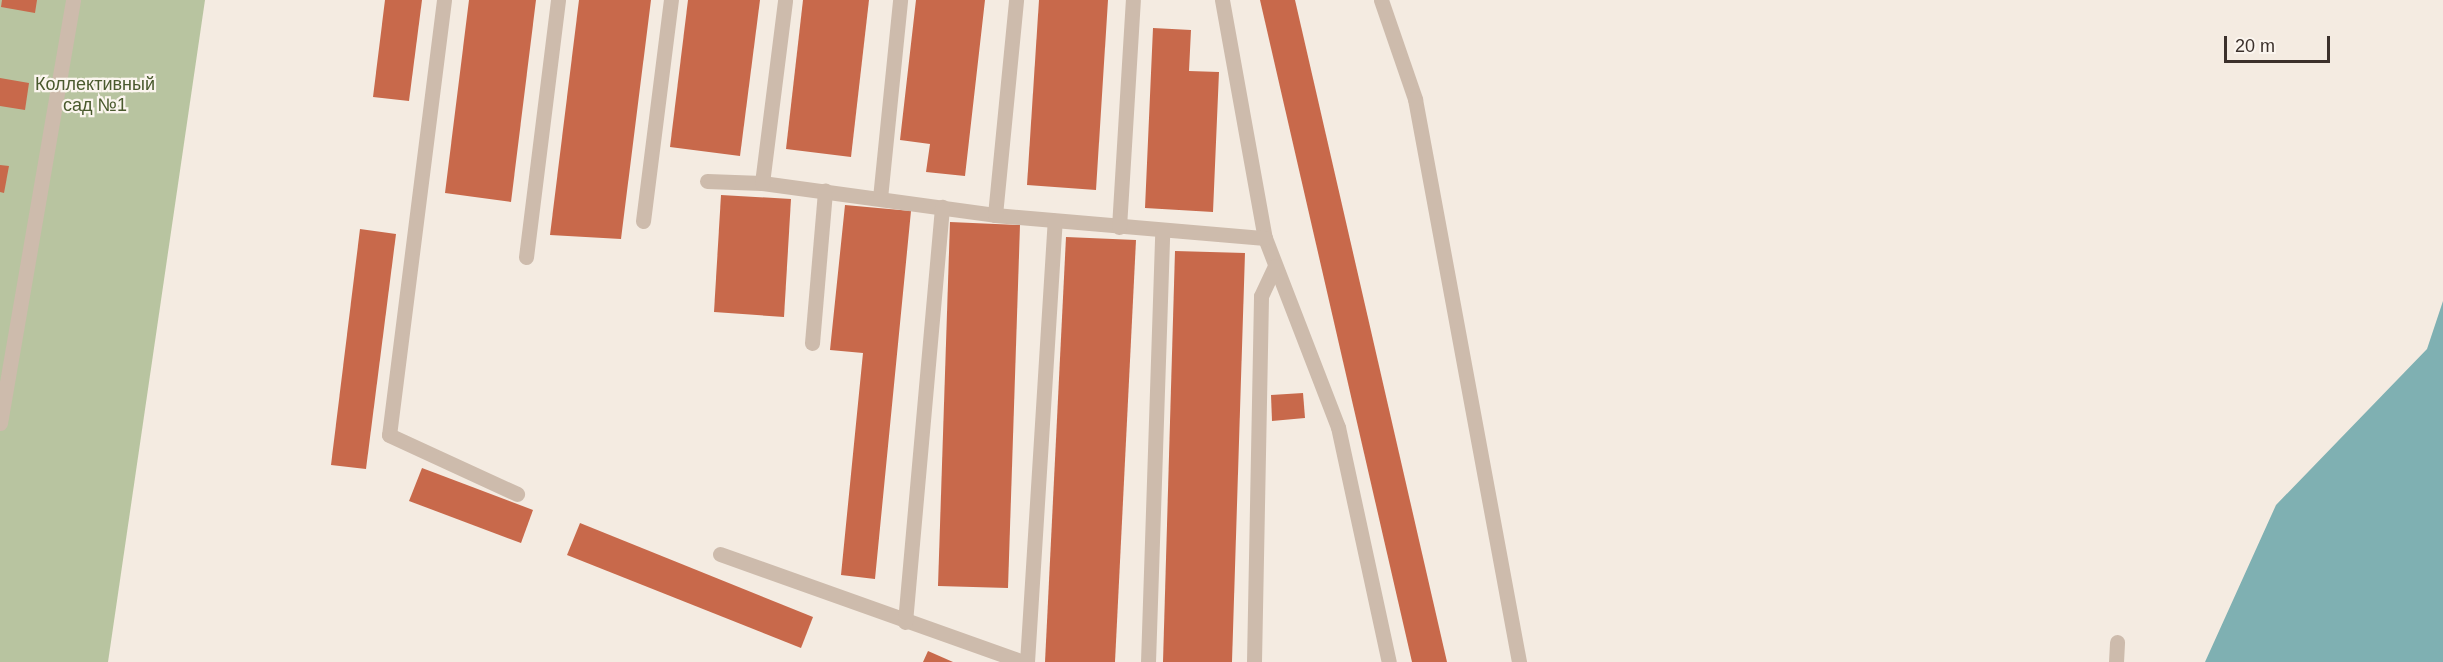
<!DOCTYPE html>
<meta charset="utf-8">
<style>
body{margin:0}
#map{position:relative;width:2443px;height:662px;overflow:hidden;background:#f4ebe1;font-family:Helvetica,sans-serif}
div>[style]{position:absolute}
.green>*{inset:0;background:#b8c4a0}
.water>*{inset:0;background:#7fb0b2}
.building>*{inset:0;background:#c8694b}
.minor>*{height:15px;margin:-7.5px;padding:0 7.5px;transform-origin:7.5px;border-radius:7.5px;background:#cdbbac}
span{translate:-50% -50%;white-space:nowrap;text-align:center;line-height:1.15;-webkit-text-stroke:4.5px #fbf5ee;paint-order:stroke}
.park-label{font-size:18px;color:#4a5a2e}
.scale{position:absolute;left:2224px;top:36px;width:106px;height:27px;box-sizing:border-box;border:3px solid #3b302b;border-top:0;padding-left:8px;font-size:18px;line-height:21px;white-space:nowrap;color:#3b302b;-webkit-text-stroke:4px #fbf5ee;paint-order:stroke}
</style>
<div id="map">
<div class="green">
<i style="clip-path:polygon(0 0,205px 0,108px 662px,0 662px)"></i>
</div>
<div class="water">
<i style="clip-path:polygon(2443px 301px,2443px 662px,2205px 662px,2276px 505px,2427px 349px)"></i>
</div>
<div class="building">
<i style="clip-path:polygon(2px 0,37px 0,35px 13px,1px 7px)"></i>
<i style="clip-path:polygon(385px 0,422px 0,409px 101px,373px 97px)"></i>
<i style="clip-path:polygon(469px 0,536px 0,511px 202px,445px 193px)"></i>
<i style="clip-path:polygon(579px 0,651px 0,621px 239px,550px 235px)"></i>
<i style="clip-path:polygon(688px 0,760px 0,740px 156px,670px 147px)"></i>
<i style="clip-path:polygon(803px 0,869px 0,851px 157px,786px 149px)"></i>
<i style="clip-path:polygon(916px 0,985px 0,965px 176px,926px 172px,930px 144px,900px 140px)"></i>
<i style="clip-path:polygon(1039px 0,1108px 0,1096px 190px,1027px 185px)"></i>
<i style="clip-path:polygon(1260px 0,1295px 0,1447px 662px,1412px 662px)"></i>
<i style="clip-path:polygon(1153px 28px,1191px 30px,1189px 71px,1219px 72px,1213px 212px,1145px 208px)"></i>
<i style="clip-path:polygon(0 78px,29px 83px,25px 110px,0 106px)"></i>
<i style="clip-path:polygon(0 165px,9px 166px,4px 193px,0 192px)"></i>
<i style="clip-path:polygon(721px 195px,791px 199px,784px 317px,714px 312px)"></i>
<i style="clip-path:polygon(845px 205px,911px 211px,875px 579px,841px 575px,863px 353px,830px 350px)"></i>
<i style="clip-path:polygon(950px 222px,1020px 225px,1008px 588px,938px 586px)"></i>
<i style="clip-path:polygon(360px 229px,396px 234px,366px 469px,331px 465px)"></i>
<i style="clip-path:polygon(1066px 237px,1136px 240px,1115px 662px,1045px 662px)"></i>
<i style="clip-path:polygon(1175px 251px,1245px 253px,1232px 662px,1163px 662px)"></i>
<i style="clip-path:polygon(1303px 393px,1305px 418px,1272px 421px,1271px 395px)"></i>
<i style="clip-path:polygon(422px 468px,533px 510px,521px 543px,409px 501px)"></i>
<i style="clip-path:polygon(580px 523px,813px 617px,801px 648px,567px 555px)"></i>
<i style="clip-path:polygon(928px 651px,953px 662px,923px 662px)"></i>
</div>
<div class="minor">
<i style="left:444px;top:0;width:438px;rotate:97.2deg"></i>
<i style="left:389px;top:435px;width:141px;rotate:24.7deg"></i>
<i style="left:1222px;top:0;width:242px;rotate:79.8deg"></i>
<i style="left:1265px;top:238px;width:203px;rotate:68.9deg"></i>
<i style="left:1338px;top:427px;width:240px;rotate:77.8deg"></i>
<i style="left:1381px;top:0;width:105px;rotate:71deg"></i>
<i style="left:1415px;top:99px;width:573px;rotate:79.53deg"></i>
<i style="left:707px;top:181px;width:55px;rotate:2.1deg"></i>
<i style="left:762px;top:183px;width:235px;rotate:7.8deg"></i>
<i style="left:995px;top:215px;width:271px;rotate:4.9deg"></i>
<i style="left:762px;top:183px;width:184px;rotate:-82.8deg"></i>
<i style="left:880px;top:198px;width:199px;rotate:-84.2deg"></i>
<i style="left:995px;top:215px;width:216px;rotate:-84.4deg"></i>
<i style="left:643px;top:221px;width:223px;rotate:-82.8deg"></i>
<i style="left:1119px;top:227px;width:227px;rotate:-86.5deg"></i>
<i style="left:526px;top:257px;width:259px;rotate:-82.9deg"></i>
<i style="left:812px;top:343px;width:153px;rotate:-85.1deg"></i>
<i style="left:0;top:423px;width:429px;rotate:-80.2deg"></i>
<i style="left:720px;top:554px;width:322px;rotate:19.6deg"></i>
<i style="left:905px;top:622px;width:417px;rotate:-84.9deg"></i>
<i style="left:1027px;top:662px;width:442px;rotate:-86.4deg"></i>
<i style="left:1148px;top:662px;width:431px;rotate:-88.1deg"></i>
<i style="left:1254px;top:662px;width:366px;rotate:-88.9deg"></i>
<i style="left:1261px;top:296px;width:33px;rotate:-65deg"></i>
<i style="left:2116px;top:662px;width:20px;rotate:-87deg"></i>
</div>
<div class="park-label">
<span style="left:95px;top:95px">Коллективный<br>сад №1</span>
</div>
<div class="scale">20 m</div>
</div>
